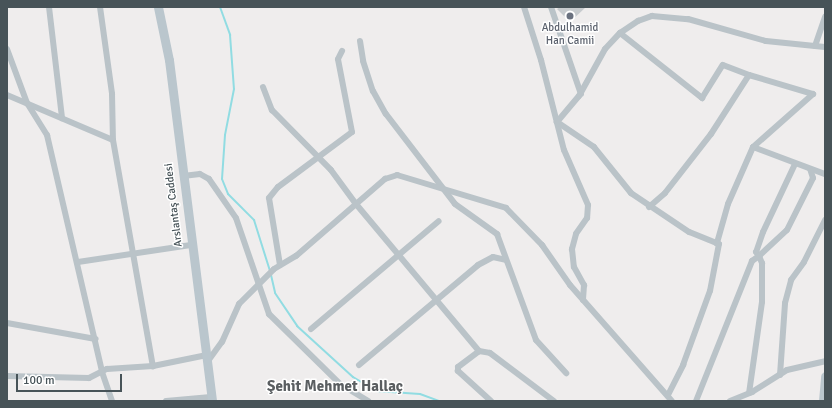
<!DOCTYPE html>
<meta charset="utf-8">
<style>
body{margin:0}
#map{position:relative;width:832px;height:408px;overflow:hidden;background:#efeded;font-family:Signika,sans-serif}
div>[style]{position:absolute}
.stream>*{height:2px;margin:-1px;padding:0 1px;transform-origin:1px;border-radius:1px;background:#91dce2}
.building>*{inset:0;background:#c7cbce}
.street>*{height:6px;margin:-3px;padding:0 3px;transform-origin:3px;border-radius:3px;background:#bac3c8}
.secondary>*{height:9px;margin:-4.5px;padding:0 4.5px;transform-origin:4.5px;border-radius:4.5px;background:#bac6cd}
.dots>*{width:11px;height:11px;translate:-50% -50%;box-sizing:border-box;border:2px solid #fff;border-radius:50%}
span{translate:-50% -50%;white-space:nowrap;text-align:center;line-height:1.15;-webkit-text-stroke:3px #fff;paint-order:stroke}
.worship-label{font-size:11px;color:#5b616d}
.street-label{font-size:11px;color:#475358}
.district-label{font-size:15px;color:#5a5e61;font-weight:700}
.frame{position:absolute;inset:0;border:8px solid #475358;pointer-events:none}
.scale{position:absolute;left:16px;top:374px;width:106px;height:18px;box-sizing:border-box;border:2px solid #475358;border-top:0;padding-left:5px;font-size:12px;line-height:14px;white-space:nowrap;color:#475358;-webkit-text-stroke:3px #fff;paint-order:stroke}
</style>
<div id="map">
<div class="stream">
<i style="left:220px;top:7px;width:30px;rotate:70deg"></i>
<i style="left:230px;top:35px;width:54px;rotate:85.8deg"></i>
<i style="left:234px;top:89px;width:47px;rotate:101.1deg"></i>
<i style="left:225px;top:135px;width:44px;rotate:93.9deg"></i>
<i style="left:222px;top:179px;width:16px;rotate:68deg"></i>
<i style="left:228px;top:194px;width:37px;rotate:45deg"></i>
<i style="left:254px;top:220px;width:53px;rotate:72.6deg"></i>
<i style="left:271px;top:275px;width:18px;rotate:77deg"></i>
<i style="left:275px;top:293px;width:40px;rotate:56deg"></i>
<i style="left:297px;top:326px;width:76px;rotate:42.3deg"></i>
<i style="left:353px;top:377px;width:27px;rotate:31deg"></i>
<i style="left:376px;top:391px;width:44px;rotate:3.9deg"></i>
<i style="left:420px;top:394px;width:20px;rotate:20deg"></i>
</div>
<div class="building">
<i style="clip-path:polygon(560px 7px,586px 7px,570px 22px,557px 9px)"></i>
</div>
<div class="street">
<i style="left:49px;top:7px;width:112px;rotate:83.3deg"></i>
<i style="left:100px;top:7px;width:88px;rotate:82.1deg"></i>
<i style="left:112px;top:94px;width:46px;rotate:88.8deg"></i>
<i style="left:113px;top:140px;width:230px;rotate:80deg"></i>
<i style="left:524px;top:7px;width:56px;rotate:72.2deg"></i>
<i style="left:541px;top:60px;width:93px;rotate:75.7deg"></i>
<i style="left:564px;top:150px;width:60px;rotate:66.4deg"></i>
<i style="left:588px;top:205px;width:13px;rotate:94deg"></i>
<i style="left:587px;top:218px;width:19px;rotate:125deg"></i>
<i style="left:576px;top:234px;width:16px;rotate:105deg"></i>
<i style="left:572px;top:249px;width:18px;rotate:84deg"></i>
<i style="left:574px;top:267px;width:21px;rotate:61deg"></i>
<i style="left:584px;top:285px;width:15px;rotate:94deg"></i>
<i style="left:551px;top:7px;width:92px;rotate:71deg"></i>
<i style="left:620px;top:33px;width:105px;rotate:38.4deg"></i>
<i style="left:702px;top:98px;width:39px;rotate:-58deg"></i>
<i style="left:723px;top:65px;width:28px;rotate:21deg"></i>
<i style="left:360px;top:41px;width:20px;rotate:81deg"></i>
<i style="left:363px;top:61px;width:32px;rotate:72deg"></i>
<i style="left:373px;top:91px;width:26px;rotate:61deg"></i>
<i style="left:386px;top:114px;width:113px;rotate:52.5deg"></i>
<i style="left:455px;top:204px;width:52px;rotate:35.5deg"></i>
<i style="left:497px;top:234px;width:113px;rotate:69.8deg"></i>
<i style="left:536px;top:340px;width:45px;rotate:47.7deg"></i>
<i style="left:815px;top:46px;width:31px;rotate:-71deg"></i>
<i style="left:7px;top:49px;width:58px;rotate:69.7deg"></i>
<i style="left:27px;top:103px;width:38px;rotate:58deg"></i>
<i style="left:47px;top:135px;width:243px;rotate:76.9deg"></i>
<i style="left:102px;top:372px;width:31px;rotate:71deg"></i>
<i style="left:263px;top:87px;width:25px;rotate:69deg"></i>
<i style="left:272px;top:110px;width:84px;rotate:45.5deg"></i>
<i style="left:331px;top:170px;width:42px;rotate:53.7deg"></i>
<i style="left:356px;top:204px;width:192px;rotate:50.1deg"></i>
<i style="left:7px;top:95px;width:115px;rotate:23deg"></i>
<i style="left:753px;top:147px;width:77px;rotate:20.6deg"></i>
<i style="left:795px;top:164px;width:75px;rotate:115.2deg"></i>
<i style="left:763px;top:232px;width:21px;rotate:109deg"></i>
<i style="left:756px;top:252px;width:5px;rotate:53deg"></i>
<i style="left:759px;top:256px;width:38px;rotate:-43deg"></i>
<i style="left:787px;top:230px;width:58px;rotate:-63.4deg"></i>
<i style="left:813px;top:178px;width:9px;rotate:-108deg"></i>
<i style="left:183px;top:176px;width:17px;rotate:-7deg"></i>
<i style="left:200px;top:174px;width:10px;rotate:29deg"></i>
<i style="left:209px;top:179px;width:47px;rotate:55.3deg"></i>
<i style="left:236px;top:218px;width:102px;rotate:71deg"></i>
<i style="left:269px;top:314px;width:100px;rotate:44.6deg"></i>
<i style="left:340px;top:384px;width:33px;rotate:31deg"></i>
<i style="left:649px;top:207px;width:21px;rotate:-41deg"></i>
<i style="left:665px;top:193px;width:75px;rotate:-52.1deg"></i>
<i style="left:711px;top:134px;width:70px;rotate:-57.2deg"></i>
<i style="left:749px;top:75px;width:67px;rotate:16.5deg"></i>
<i style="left:813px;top:94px;width:80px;rotate:138.5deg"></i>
<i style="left:753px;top:147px;width:62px;rotate:113.7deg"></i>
<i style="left:728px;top:204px;width:41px;rotate:105.8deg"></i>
<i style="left:78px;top:262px;width:114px;rotate:-8.6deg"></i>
<i style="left:280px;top:265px;width:68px;rotate:-99.3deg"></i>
<i style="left:269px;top:198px;width:14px;rotate:-51deg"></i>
<i style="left:278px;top:187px;width:92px;rotate:-36.6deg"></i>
<i style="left:352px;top:132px;width:74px;rotate:-100.9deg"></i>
<i style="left:338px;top:59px;width:9px;rotate:-63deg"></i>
<i style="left:7px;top:323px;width:90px;rotate:10.2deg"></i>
<i style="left:311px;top:329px;width:167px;rotate:-40.2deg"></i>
<i style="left:208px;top:361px;width:24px;rotate:-54deg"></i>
<i style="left:222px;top:342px;width:42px;rotate:-65.9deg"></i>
<i style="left:239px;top:304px;width:49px;rotate:-45deg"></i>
<i style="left:274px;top:269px;width:26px;rotate:-31deg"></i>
<i style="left:296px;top:256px;width:118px;rotate:-40.9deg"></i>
<i style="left:385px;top:179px;width:13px;rotate:-18deg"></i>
<i style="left:397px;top:175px;width:114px;rotate:16.8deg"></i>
<i style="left:506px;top:208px;width:52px;rotate:45.8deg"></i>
<i style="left:542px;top:245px;width:49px;rotate:55deg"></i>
<i style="left:570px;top:285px;width:154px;rotate:48.7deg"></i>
<i style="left:359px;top:365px;width:155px;rotate:-40deg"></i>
<i style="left:478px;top:265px;width:17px;rotate:-28deg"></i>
<i style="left:493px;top:257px;width:13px;rotate:13deg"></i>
<i style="left:780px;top:375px;width:72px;rotate:-86deg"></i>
<i style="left:785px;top:303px;width:24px;rotate:-75deg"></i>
<i style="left:791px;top:280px;width:22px;rotate:-54deg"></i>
<i style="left:804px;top:262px;width:47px;rotate:-63.4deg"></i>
<i style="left:7px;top:376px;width:82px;rotate:1.4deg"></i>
<i style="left:89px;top:378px;width:20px;rotate:-27deg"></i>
<i style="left:107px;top:369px;width:46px;rotate:-3.7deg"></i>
<i style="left:153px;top:366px;width:55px;rotate:-11.5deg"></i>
<i style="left:668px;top:395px;width:34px;rotate:-63deg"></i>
<i style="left:683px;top:365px;width:79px;rotate:-70deg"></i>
<i style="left:710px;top:291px;width:48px;rotate:-79.2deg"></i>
<i style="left:719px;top:244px;width:32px;rotate:-158deg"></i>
<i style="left:689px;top:232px;width:70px;rotate:-146.1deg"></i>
<i style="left:631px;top:193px;width:59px;rotate:-128.8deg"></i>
<i style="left:594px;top:147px;width:45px;rotate:-146deg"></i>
<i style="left:557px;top:122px;width:34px;rotate:-50deg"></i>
<i style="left:579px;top:96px;width:54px;rotate:-61deg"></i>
<i style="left:605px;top:49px;width:22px;rotate:-47deg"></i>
<i style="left:620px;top:33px;width:22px;rotate:-34deg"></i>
<i style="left:638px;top:21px;width:15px;rotate:-20deg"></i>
<i style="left:652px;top:16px;width:36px;rotate:5deg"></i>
<i style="left:688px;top:19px;width:81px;rotate:15.8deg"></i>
<i style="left:766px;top:41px;width:59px;rotate:5.8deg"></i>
<i style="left:166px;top:401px;width:45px;rotate:-5.1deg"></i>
<i style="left:491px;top:401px;width:45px;rotate:-137.7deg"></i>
<i style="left:458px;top:371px;width:4px;rotate:-90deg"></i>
<i style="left:458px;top:367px;width:26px;rotate:-37deg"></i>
<i style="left:479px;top:351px;width:11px;rotate:10deg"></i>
<i style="left:490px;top:353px;width:80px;rotate:36.9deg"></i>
<i style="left:696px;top:401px;width:151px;rotate:-68.2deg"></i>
<i style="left:752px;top:261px;width:9px;rotate:-36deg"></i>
<i style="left:759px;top:256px;width:8px;rotate:67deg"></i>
<i style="left:762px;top:263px;width:39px;rotate:90deg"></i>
<i style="left:762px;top:302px;width:92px;rotate:98.1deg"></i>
<i style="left:730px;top:401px;width:24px;rotate:-22deg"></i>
<i style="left:752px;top:392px;width:41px;rotate:-32.2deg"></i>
<i style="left:787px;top:370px;width:39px;rotate:-13deg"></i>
</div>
<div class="secondary">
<i style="left:158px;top:7px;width:54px;rotate:78.3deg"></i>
<i style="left:169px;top:60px;width:344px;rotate:82.8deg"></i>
<i style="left:823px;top:401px;width:25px;rotate:-85deg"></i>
</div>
<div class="dots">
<i style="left:570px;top:16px;background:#6b7280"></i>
</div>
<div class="worship-label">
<span style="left:570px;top:35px">Abdulhamid<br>Han Camii</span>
</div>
<div class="street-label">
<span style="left:174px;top:205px;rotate:-97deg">Arslantaş Caddesi</span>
</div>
<div class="district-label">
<span style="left:335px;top:387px">Şehit Mehmet Hallaç</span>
</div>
<div class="frame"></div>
<div class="scale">100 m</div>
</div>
